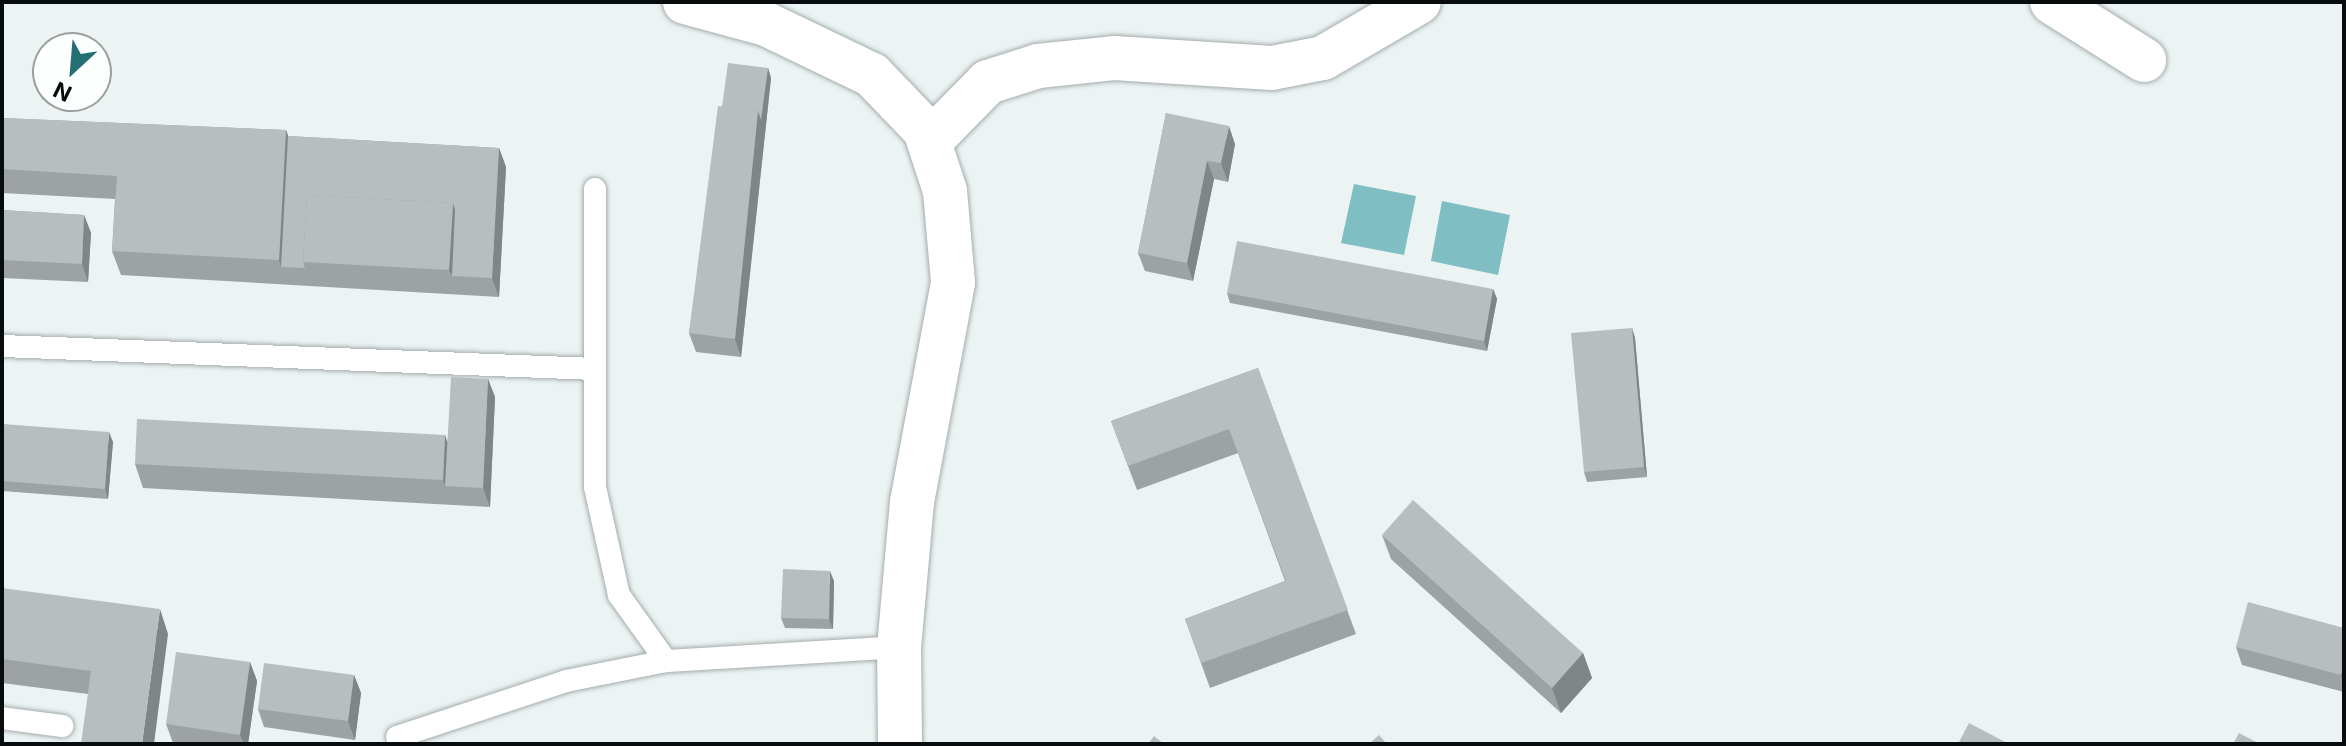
<!DOCTYPE html>
<style>
body{margin:0}
#map{position:relative;width:2346px;height:746px;overflow:hidden;background:#ebf3f3;font-family:Inter,sans-serif}
div>[style]{position:absolute}
.water>*{inset:0;background:#7fbec2}
.roads{filter:drop-shadow(0 0 2px #a5acad) drop-shadow(0 0 2px #a5acad)}
.lane>*{height:22px;margin:-11px;padding:0 11px;transform-origin:11px;border-radius:11px;background:#fff}
.street>*{height:44px;margin:-22px;padding:0 22px;transform-origin:22px;border-radius:22px;background:#fff}
.wall>*{inset:0;background:#9da3a3}
.shaded-wall>*{inset:0;background:#808585}
.building>*{inset:0;background:#b7bebe}
span{translate:-50% -50%;white-space:nowrap;text-align:center;line-height:1.15;-webkit-text-stroke:8px #fdffff;paint-order:stroke}
.frame{position:absolute;inset:0;border:4px solid #090c0c;pointer-events:none}
.north{position:absolute;left:32px;top:32px;width:80px;height:80px;box-sizing:border-box;background:#fdffff;border:2px solid #9b9e9e;border-radius:50%;rotate:206deg;font-size:22px;font-weight:700;line-height:32px;text-align:center;color:#090c0c}
.north::after{content:'';display:block;margin:auto;width:28px;height:36px;background:#246f73;clip-path:polygon(50% 0,100% 100%,50% 72%,0 100%)}
</style>
<div id="map">
<div class="water">
<i style="clip-path:polygon(1354px 184px,1416px 196px,1404px 255px,1341px 243px)"></i>
<i style="clip-path:polygon(1442px 201px,1510px 215px,1498px 275px,1431px 261px)"></i>
</div>
<div class="roads">
<div class="lane">
<i style="left:595px;top:189px;width:298px;rotate:90deg"></i>
<i style="left:595px;top:487px;width:111px;rotate:77.5deg"></i>
<i style="left:619px;top:595px;width:81px;rotate:54.5deg"></i>
<i style="left:2px;top:346px;width:593px;rotate:2.22deg"></i>
<i style="left:2px;top:718px;width:61px;rotate:7.6deg"></i>
<i style="left:397px;top:737px;width:178px;rotate:-18.3deg"></i>
<i style="left:566px;top:681px;width:102px;rotate:-11.3deg"></i>
<i style="left:666px;top:661px;width:233px;rotate:-3.4deg"></i>
</div>
<div class="street">
<i style="left:685px;top:2px;width:84px;rotate:15.2deg"></i>
<i style="left:766px;top:24px;width:118px;rotate:25.7deg"></i>
<i style="left:872px;top:75px;width:76px;rotate:46.1deg"></i>
<i style="left:925px;top:130px;width:64px;rotate:71.8deg"></i>
<i style="left:945px;top:191px;width:92px;rotate:85deg"></i>
<i style="left:953px;top:283px;width:223px;rotate:100.6deg"></i>
<i style="left:912px;top:502px;width:146px;rotate:95.1deg"></i>
<i style="left:899px;top:647px;width:97px;rotate:89.4deg"></i>
<i style="left:2052px;top:2px;width:109px;rotate:32.2deg"></i>
<i style="left:929px;top:142px;width:84px;rotate:-45.5deg"></i>
<i style="left:988px;top:82px;width:52px;rotate:-17.7deg"></i>
<i style="left:1038px;top:66px;width:76px;rotate:-6deg"></i>
<i style="left:1114px;top:58px;width:158px;rotate:3.6deg"></i>
<i style="left:1272px;top:68px;width:52px;rotate:-11.1deg"></i>
<i style="left:1323px;top:58px;width:111px;rotate:-30.3deg"></i>
</div>
</div>
<div class="wall">
<i style="clip-path:polygon(768px 68px,771px 78px,741px 357px,696px 352px,689px 333px,722px 107px)"></i>
<i style="clip-path:polygon(1166px 113px,1235px 144px,1228px 182px,1214px 179px,1193px 281px,1145px 271px,1138px 253px)"></i>
<i style="clip-path:polygon(2px 118px,286px 130px,288px 136px,499px 148px,506px 167px,499px 297px,121px 275px,112px 251px,115px 199px,2px 193px)"></i>
<i style="clip-path:polygon(2px 210px,84px 215px,91px 233px,88px 282px,2px 278px)"></i>
<i style="clip-path:polygon(1493px 289px,1497px 299px,1487px 351px,1230px 303px,1227px 293px)"></i>
<i style="clip-path:polygon(1632px 328px,1635px 338px,1647px 477px,1587px 482px,1584px 472px)"></i>
<i style="clip-path:polygon(1258px 368px,1356px 634px,1210px 688px,1185px 619px,1285px 581px,1238px 453px,1137px 490px,1111px 421px)"></i>
<i style="clip-path:polygon(488px 379px,495px 397px,490px 507px,143px 488px,135px 464px,445px 435px,447px 442px)"></i>
<i style="clip-path:polygon(2px 424px,113px 442px,108px 499px,2px 491px)"></i>
<i style="clip-path:polygon(1382px 535px,1583px 653px,1592px 678px,1561px 713px,1391px 559px)"></i>
<i style="clip-path:polygon(834px 581px,833px 629px,785px 628px,781px 618px)"></i>
<i style="clip-path:polygon(2px 588px,168px 634px,88px 694px,2px 683px)"></i>
<i style="clip-path:polygon(2344px 628px,2344px 692px,2242px 665px,2236px 647px)"></i>
<i style="clip-path:polygon(250px 662px,257px 681px,248px 744px,181px 744px,173px 743px,166px 724px)"></i>
<i style="clip-path:polygon(354px 675px,361px 693px,355px 740px,264px 727px,258px 709px)"></i>
</div>
<div class="shaded-wall">
<i style="clip-path:polygon(768px 68px,771px 78px,741px 357px,735px 339px,758px 111px)"></i>
<i style="clip-path:polygon(1229px 126px,1235px 144px,1228px 182px,1221px 163px)"></i>
<i style="clip-path:polygon(286px 130px,295px 154px,281px 267px,279px 260px)"></i>
<i style="clip-path:polygon(499px 148px,506px 167px,499px 297px,492px 278px)"></i>
<i style="clip-path:polygon(1207px 161px,1214px 179px,1193px 281px,1187px 263px)"></i>
<i style="clip-path:polygon(453px 203px,462px 228px,452px 276px,449px 270px)"></i>
<i style="clip-path:polygon(84px 215px,91px 233px,88px 282px,82px 264px)"></i>
<i style="clip-path:polygon(1493px 289px,1497px 299px,1487px 351px,1484px 341px)"></i>
<i style="clip-path:polygon(1632px 328px,1635px 338px,1647px 477px,1644px 467px)"></i>
<i style="clip-path:polygon(488px 379px,495px 397px,490px 507px,483px 488px)"></i>
<i style="clip-path:polygon(109px 432px,113px 442px,108px 499px,105px 489px)"></i>
<i style="clip-path:polygon(445px 435px,454px 460px,445px 486px,443px 480px)"></i>
<i style="clip-path:polygon(830px 571px,834px 581px,833px 629px,829px 619px)"></i>
<i style="clip-path:polygon(160px 609px,168px 634px,154px 744px,142px 744px)"></i>
<i style="clip-path:polygon(1583px 653px,1592px 678px,1561px 713px,1552px 688px)"></i>
<i style="clip-path:polygon(250px 662px,257px 681px,248px 744px,244px 744px,240px 735px)"></i>
<i style="clip-path:polygon(2344px 663px,2344px 684px,2341px 675px)"></i>
<i style="clip-path:polygon(354px 675px,361px 693px,355px 740px,348px 721px)"></i>
</div>
<div class="building">
<i style="clip-path:polygon(728px 63px,768px 68px,761px 120px,758px 111px,722px 107px)"></i>
<i style="clip-path:polygon(718px 106px,758px 111px,735px 339px,689px 333px)"></i>
<i style="clip-path:polygon(1166px 113px,1229px 126px,1221px 163px,1207px 161px,1187px 263px,1138px 253px)"></i>
<i style="clip-path:polygon(2px 118px,286px 130px,279px 260px,112px 251px,117px 176px,2px 169px)"></i>
<i style="clip-path:polygon(288px 136px,499px 148px,492px 278px,452px 276px,455px 210px,453px 203px,307px 195px,303px 262px,305px 268px,281px 267px)"></i>
<i style="clip-path:polygon(307px 195px,453px 203px,449px 270px,303px 262px)"></i>
<i style="clip-path:polygon(2px 210px,84px 215px,82px 264px,2px 260px)"></i>
<i style="clip-path:polygon(1237px 241px,1493px 289px,1484px 341px,1227px 293px)"></i>
<i style="clip-path:polygon(1632px 328px,1644px 467px,1584px 472px,1571px 333px)"></i>
<i style="clip-path:polygon(1258px 368px,1348px 610px,1201px 663px,1185px 619px,1286px 581px,1229px 429px,1128px 466px,1111px 421px)"></i>
<i style="clip-path:polygon(451px 377px,488px 379px,483px 488px,445px 486px)"></i>
<i style="clip-path:polygon(137px 419px,445px 435px,443px 480px,135px 464px)"></i>
<i style="clip-path:polygon(2px 424px,109px 432px,105px 489px,2px 481px)"></i>
<i style="clip-path:polygon(1413px 500px,1583px 653px,1552px 688px,1382px 535px)"></i>
<i style="clip-path:polygon(783px 569px,830px 571px,829px 619px,781px 618px)"></i>
<i style="clip-path:polygon(2px 588px,160px 609px,142px 744px,81px 744px,91px 671px,2px 659px)"></i>
<i style="clip-path:polygon(2248px 602px,2344px 628px,2344px 663px,2341px 675px,2236px 647px)"></i>
<i style="clip-path:polygon(176px 652px,250px 662px,240px 735px,166px 724px)"></i>
<i style="clip-path:polygon(264px 663px,354px 675px,348px 721px,258px 709px)"></i>
<i style="clip-path:polygon(1969px 723px,2009px 744px,1958px 744px)"></i>
<i style="clip-path:polygon(2239px 733px,2260px 744px,2233px 744px)"></i>
<i style="clip-path:polygon(1379px 735px,1387px 744px,1369px 744px)"></i>
<i style="clip-path:polygon(1154px 736px,1164px 744px,1148px 744px)"></i>
</div>
<div class="frame"></div>
<div class="north">N</div>
</div>
